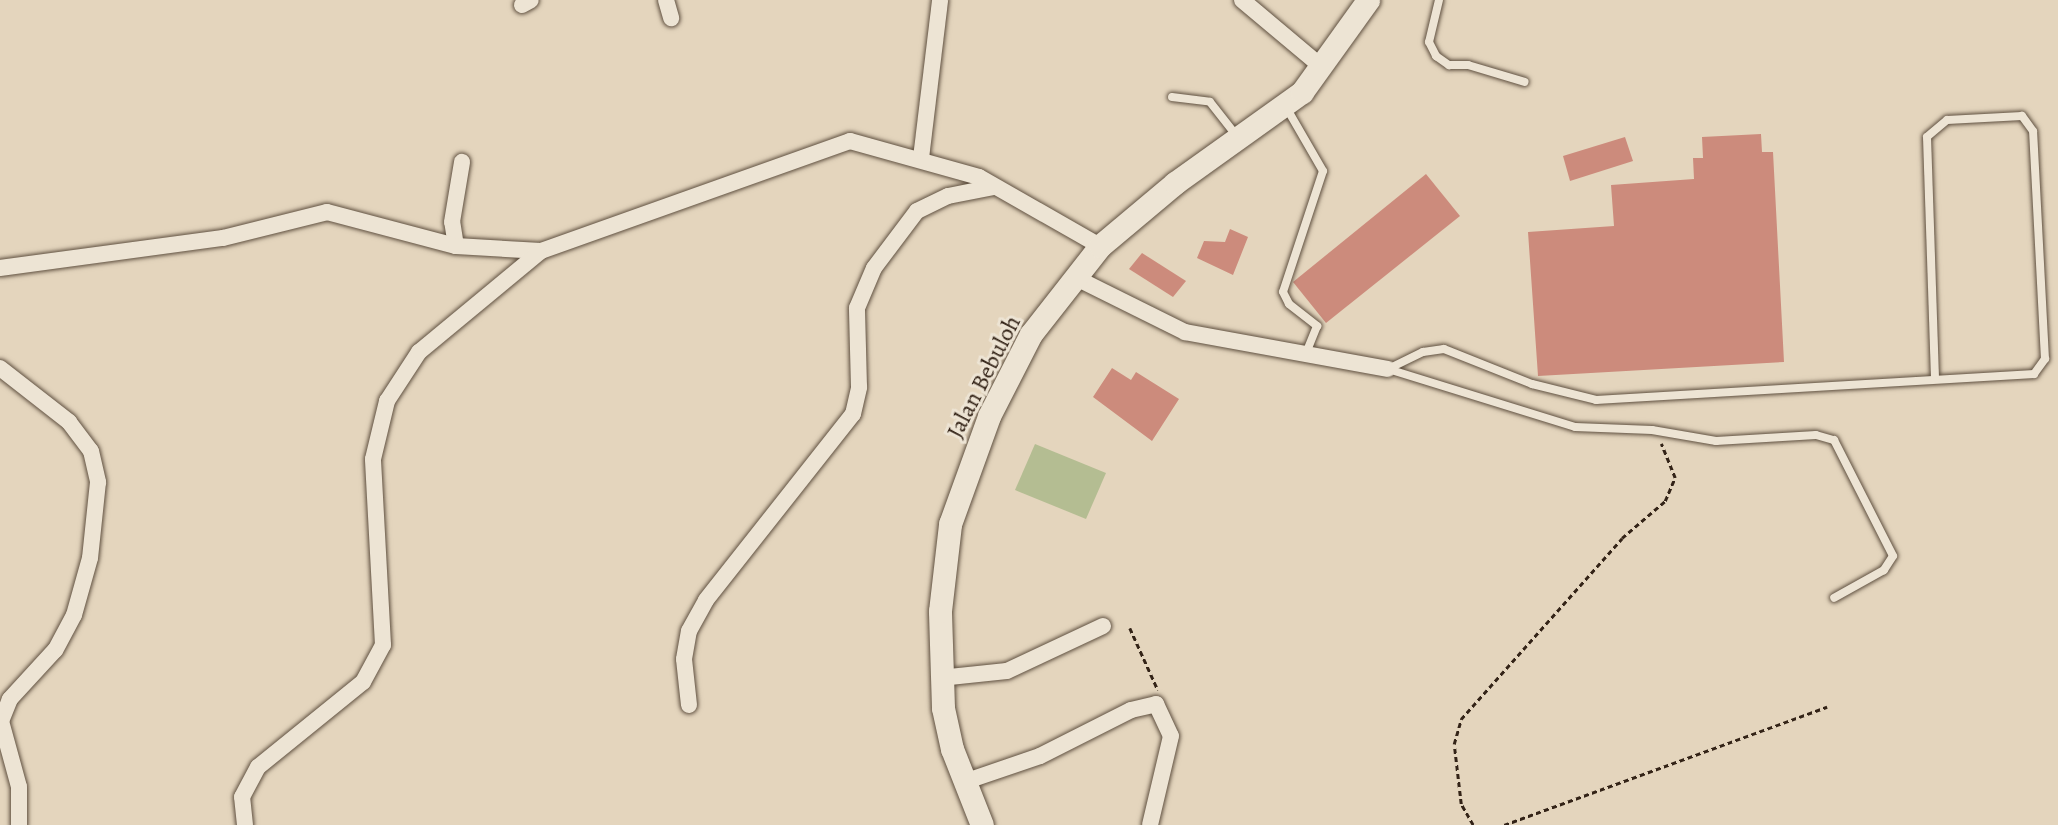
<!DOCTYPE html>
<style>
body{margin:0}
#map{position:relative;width:2058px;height:825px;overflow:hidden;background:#e4d5bd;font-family:Alegreya,serif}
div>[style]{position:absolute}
.green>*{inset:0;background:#b4bd92}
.building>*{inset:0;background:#cc8b7c}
.path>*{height:2.5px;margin-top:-1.25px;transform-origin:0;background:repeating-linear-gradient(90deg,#332317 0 5px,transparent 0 8.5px)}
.roads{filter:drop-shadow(0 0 2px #5f5040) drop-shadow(0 0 2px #5f5040)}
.service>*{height:8px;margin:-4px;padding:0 4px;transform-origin:4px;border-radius:4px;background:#ede4d4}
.minor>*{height:16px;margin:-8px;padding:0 8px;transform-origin:8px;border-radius:8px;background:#ede4d4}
.secondary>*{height:23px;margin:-11.5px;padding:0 11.5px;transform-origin:11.5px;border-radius:11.5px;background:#ede4d4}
span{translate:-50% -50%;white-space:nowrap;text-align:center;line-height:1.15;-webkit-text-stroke:6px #ede4d4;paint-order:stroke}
.street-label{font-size:24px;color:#332317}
</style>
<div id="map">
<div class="green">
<i style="clip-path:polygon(1035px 444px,1106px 473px,1086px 519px,1015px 490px)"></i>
</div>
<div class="building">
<i style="clip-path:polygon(1761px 134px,1762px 152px,1773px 152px,1784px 362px,1538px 376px,1528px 232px,1614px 226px,1611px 185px,1694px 179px,1693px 158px,1703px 158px,1702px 137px)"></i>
<i style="clip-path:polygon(1625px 137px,1633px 161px,1570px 181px,1563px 156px)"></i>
<i style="clip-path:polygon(1426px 174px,1460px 216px,1326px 323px,1293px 282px)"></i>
<i style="clip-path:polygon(1230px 229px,1248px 237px,1233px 275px,1197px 258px,1204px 241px,1225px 242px)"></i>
<i style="clip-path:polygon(1142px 253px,1186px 281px,1173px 297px,1129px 269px)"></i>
<i style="clip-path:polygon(1112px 368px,1131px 380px,1136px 372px,1179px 399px,1152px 441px,1093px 397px)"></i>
</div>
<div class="path">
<i style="left:1130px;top:628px;width:68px;rotate:65.7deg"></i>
<i style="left:1473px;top:825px;width:24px;rotate:-120deg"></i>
<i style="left:1461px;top:804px;width:60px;rotate:-96.7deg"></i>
<i style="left:1454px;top:744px;width:26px;rotate:-74deg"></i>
<i style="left:1461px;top:719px;width:242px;rotate:-48.3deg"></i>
<i style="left:1622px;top:538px;width:57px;rotate:-40.7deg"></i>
<i style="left:1665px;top:501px;width:25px;rotate:-67deg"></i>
<i style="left:1675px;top:478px;width:37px;rotate:-112deg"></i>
<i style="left:1504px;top:825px;width:344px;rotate:-20.1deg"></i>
</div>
<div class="roads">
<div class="service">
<i style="left:1439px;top:0;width:43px;rotate:103.4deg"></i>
<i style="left:1429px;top:42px;width:16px;rotate:63deg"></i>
<i style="left:1436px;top:56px;width:16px;rotate:35deg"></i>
<i style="left:1449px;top:65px;width:19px"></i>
<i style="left:1468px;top:65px;width:59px;rotate:16.6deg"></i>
<i style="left:1172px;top:97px;width:38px;rotate:7deg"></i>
<i style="left:1210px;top:102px;width:42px;rotate:51.8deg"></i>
<i style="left:1286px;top:107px;width:74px;rotate:60deg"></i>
<i style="left:1323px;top:171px;width:127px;rotate:108.3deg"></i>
<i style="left:1283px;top:292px;width:13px;rotate:63deg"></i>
<i style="left:1289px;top:304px;width:36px;rotate:38deg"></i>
<i style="left:1317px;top:326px;width:31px;rotate:112deg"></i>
<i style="left:1388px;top:369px;width:39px;rotate:-26deg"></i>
<i style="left:1423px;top:352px;width:21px;rotate:-8deg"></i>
<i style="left:1444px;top:349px;width:95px;rotate:21.7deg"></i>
<i style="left:1532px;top:384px;width:66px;rotate:14deg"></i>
<i style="left:1596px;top:400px;width:439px;rotate:-3.4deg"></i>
<i style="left:2034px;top:374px;width:19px;rotate:-54deg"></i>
<i style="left:2045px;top:359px;width:228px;rotate:-93deg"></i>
<i style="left:2033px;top:131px;width:19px;rotate:-126deg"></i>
<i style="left:2022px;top:116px;width:75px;rotate:176.9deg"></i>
<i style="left:1947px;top:120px;width:26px;rotate:140deg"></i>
<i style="left:1927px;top:137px;width:242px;rotate:88.1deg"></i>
<i style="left:1388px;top:369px;width:196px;rotate:17.2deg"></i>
<i style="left:1575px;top:427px;width:77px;rotate:2.2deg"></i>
<i style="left:1652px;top:430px;width:65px;rotate:9.8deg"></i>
<i style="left:1716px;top:441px;width:100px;rotate:-3.4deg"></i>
<i style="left:1816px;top:435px;width:19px;rotate:16deg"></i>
<i style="left:1834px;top:440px;width:130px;rotate:63deg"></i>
<i style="left:1893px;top:556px;width:17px;rotate:123deg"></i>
<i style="left:1884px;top:570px;width:57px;rotate:150.8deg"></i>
</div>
<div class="minor">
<i style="left:666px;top:0;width:19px;rotate:74deg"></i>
<i style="left:1242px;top:0;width:106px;rotate:40deg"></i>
<i style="left:522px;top:5px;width:10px;rotate:-29deg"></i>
<i style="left:921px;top:158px;width:159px;rotate:-83.1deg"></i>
<i style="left:456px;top:246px;width:24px;rotate:-99deg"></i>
<i style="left:452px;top:222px;width:61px;rotate:-80.5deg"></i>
<i style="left:0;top:268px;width:225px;rotate:-7.7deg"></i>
<i style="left:223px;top:238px;width:107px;rotate:-14deg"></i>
<i style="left:327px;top:212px;width:133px;rotate:14.8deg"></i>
<i style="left:456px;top:246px;width:85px;rotate:3.4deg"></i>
<i style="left:541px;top:251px;width:328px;rotate:-19.6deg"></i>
<i style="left:850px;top:141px;width:134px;rotate:15.6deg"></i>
<i style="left:979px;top:177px;width:139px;rotate:29.7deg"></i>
<i style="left:1074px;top:277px;width:124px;rotate:26.4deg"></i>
<i style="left:1185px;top:332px;width:206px;rotate:10.3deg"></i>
<i style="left:0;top:368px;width:88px;rotate:38deg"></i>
<i style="left:69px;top:422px;width:36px;rotate:53deg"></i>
<i style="left:91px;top:451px;width:32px;rotate:77deg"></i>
<i style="left:98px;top:482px;width:76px;rotate:96deg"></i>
<i style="left:90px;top:558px;width:59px;rotate:105.7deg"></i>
<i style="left:74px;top:615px;width:40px;rotate:118deg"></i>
<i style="left:55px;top:650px;width:67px;rotate:132.6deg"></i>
<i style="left:10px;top:699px;width:24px;rotate:112deg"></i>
<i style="left:1px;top:721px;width:68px;rotate:74.7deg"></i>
<i style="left:19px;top:787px;width:38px;rotate:90deg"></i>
<i style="left:940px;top:678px;width:67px;rotate:-6deg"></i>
<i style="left:1007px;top:671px;width:106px;rotate:-25.1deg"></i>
<i style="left:689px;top:705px;width:46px;rotate:-96.2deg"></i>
<i style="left:684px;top:659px;width:28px;rotate:-80deg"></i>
<i style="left:689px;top:631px;width:35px;rotate:-61deg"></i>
<i style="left:706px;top:600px;width:237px;rotate:-51.7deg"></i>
<i style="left:853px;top:414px;width:28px;rotate:-77deg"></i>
<i style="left:859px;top:387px;width:79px;rotate:-91.5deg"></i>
<i style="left:857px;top:308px;width:43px;rotate:-67deg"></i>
<i style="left:874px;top:268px;width:71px;rotate:-53deg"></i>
<i style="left:917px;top:211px;width:34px;rotate:-26deg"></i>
<i style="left:948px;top:196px;width:47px;rotate:-11.1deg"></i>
<i style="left:964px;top:782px;width:80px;rotate:-18.9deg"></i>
<i style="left:1040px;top:756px;width:102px;rotate:-26.8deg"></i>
<i style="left:1131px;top:710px;width:26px;rotate:-13deg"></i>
<i style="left:1156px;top:704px;width:35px;rotate:65deg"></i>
<i style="left:1171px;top:736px;width:91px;rotate:103.3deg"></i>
<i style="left:245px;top:825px;width:28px;rotate:-96deg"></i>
<i style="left:242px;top:797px;width:34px;rotate:-62deg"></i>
<i style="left:258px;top:767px;width:135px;rotate:-39deg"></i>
<i style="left:363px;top:682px;width:42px;rotate:-61.6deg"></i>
<i style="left:383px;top:645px;width:186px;rotate:-93.1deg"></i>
<i style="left:373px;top:459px;width:60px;rotate:-76.4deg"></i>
<i style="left:387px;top:401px;width:59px;rotate:-56.9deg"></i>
<i style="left:419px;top:352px;width:158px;rotate:-39.6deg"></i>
</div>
<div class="secondary">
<i style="left:982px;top:825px;width:82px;rotate:-111.5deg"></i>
<i style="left:952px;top:749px;width:42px;rotate:-102.4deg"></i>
<i style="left:943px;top:708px;width:97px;rotate:-91.8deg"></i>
<i style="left:940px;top:611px;width:88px;rotate:-83.4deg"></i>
<i style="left:950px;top:524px;width:115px;rotate:-70.1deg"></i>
<i style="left:989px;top:416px;width:92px;rotate:-62.9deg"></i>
<i style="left:1031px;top:334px;width:112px;rotate:-51.9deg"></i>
<i style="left:1100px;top:246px;width:98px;rotate:-40deg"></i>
<i style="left:1175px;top:183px;width:156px;rotate:-35.6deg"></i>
<i style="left:1302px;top:92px;width:113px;rotate:-54.3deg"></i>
</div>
</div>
<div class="street-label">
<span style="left:984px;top:377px;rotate:-63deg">Jalan Bebuloh</span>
</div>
</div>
